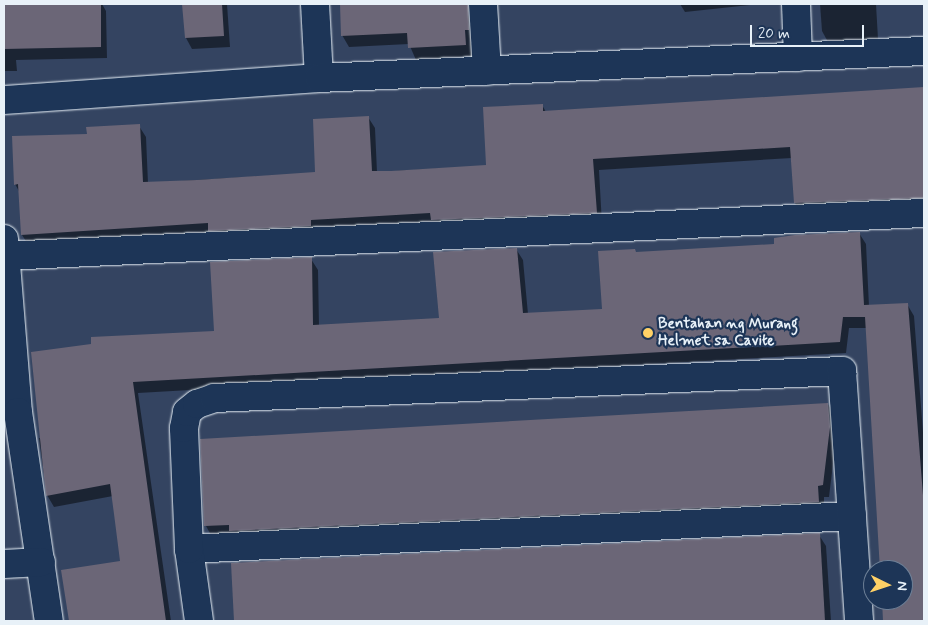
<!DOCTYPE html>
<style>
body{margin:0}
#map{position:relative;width:928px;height:625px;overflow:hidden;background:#344461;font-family:Mynerve,sans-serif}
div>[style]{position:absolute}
.shadow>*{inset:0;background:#0007}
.building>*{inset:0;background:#6b6677}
.roads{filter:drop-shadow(0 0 1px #e8f1f8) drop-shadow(0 0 1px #e8f1f8)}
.minor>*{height:28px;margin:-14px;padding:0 14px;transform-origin:14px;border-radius:14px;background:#1d3557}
.dots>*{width:14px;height:14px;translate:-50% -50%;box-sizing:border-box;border:2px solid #1d3557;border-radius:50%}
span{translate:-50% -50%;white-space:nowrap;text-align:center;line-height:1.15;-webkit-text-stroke:4.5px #1d3557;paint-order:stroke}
.poi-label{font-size:15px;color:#e8f1f8;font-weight:700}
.left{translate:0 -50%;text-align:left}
.frame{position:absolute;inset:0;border:5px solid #e8f1f8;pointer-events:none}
.north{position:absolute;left:863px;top:560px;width:50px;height:50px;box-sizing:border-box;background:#1d3557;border:1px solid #6e8097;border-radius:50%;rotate:94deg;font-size:14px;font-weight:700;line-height:20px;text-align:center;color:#e8f1f8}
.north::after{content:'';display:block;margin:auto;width:18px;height:22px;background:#ffd166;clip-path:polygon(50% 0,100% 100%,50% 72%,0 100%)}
.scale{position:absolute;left:750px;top:25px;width:114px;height:22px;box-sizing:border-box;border:2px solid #e8f1f8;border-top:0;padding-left:6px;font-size:15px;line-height:18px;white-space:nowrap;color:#e8f1f8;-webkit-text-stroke:4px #1d3557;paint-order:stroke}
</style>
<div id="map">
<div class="shadow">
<i style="clip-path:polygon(4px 4px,102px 4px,106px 11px,107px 58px,16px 60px,17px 71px,4px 71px)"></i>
<i style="clip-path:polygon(184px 4px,227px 4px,230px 47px,192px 49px,186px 38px)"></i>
<i style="clip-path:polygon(342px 4px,468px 4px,472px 56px,416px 60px,409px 44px,349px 47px,342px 35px)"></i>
<i style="clip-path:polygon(680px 4px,750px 4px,750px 5px,685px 12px)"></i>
<i style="clip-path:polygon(820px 4px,876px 4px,878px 39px,828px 42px,822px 31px)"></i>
<i style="clip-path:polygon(924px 88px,924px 209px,801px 215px,795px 203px,792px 158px,599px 170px,602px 224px,29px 246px,22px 235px,20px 193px,15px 184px,88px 135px,139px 126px,146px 137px,148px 183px,317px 173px,368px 117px,375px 128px,377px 172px,487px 166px,542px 105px,546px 112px)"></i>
<i style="clip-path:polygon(859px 233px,866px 244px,869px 306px,907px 304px,914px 316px,924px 445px,924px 621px,884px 621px,883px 600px,903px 600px,903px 570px,881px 570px,867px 328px,849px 328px,846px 353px,138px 393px,171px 621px,70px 621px,63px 571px,121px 562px,113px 496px,54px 507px,47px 495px,39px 438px,43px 438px,33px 353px,216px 332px,311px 259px,318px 270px,319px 326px,441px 319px,516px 249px,523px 260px,528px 314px,604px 310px,637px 254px,775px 245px)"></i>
<i style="clip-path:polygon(828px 404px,834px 415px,836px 439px,829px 497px,824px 497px,824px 513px,212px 537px,206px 526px)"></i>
<i style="clip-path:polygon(819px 535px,826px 546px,831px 621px,235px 621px,232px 564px)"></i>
</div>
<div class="building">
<i style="clip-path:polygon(4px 4px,101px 4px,101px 47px,4px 49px)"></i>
<i style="clip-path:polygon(182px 4px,222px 4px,224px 36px,185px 38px)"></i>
<i style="clip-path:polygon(340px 4px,468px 4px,469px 30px,465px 30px,466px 45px,408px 48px,407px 33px,341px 36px)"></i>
<i style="clip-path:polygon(924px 87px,924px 198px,794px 203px,790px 147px,593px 159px,597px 213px,431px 220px,430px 213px,311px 220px,311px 226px,208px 231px,208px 223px,21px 235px,18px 184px,14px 185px,12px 136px,87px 134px,86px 127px,140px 124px,143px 182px,197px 180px,315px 172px,313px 119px,369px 116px,372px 171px,391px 171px,486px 165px,483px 107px,543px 104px,543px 111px)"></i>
<i style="clip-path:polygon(860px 232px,864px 305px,908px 303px,924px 508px,924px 621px,883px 621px,882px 600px,903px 600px,903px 570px,880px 570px,865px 317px,843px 317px,840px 342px,133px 382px,166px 621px,69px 621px,61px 570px,120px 561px,114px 514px,110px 484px,46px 496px,31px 352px,91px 344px,91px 337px,214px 331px,210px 262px,312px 257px,313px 325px,439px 318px,433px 252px,517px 248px,523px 313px,602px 309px,598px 251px,635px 249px,636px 252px,774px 244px,774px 238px,795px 235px)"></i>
<i style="clip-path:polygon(828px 403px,830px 427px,823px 485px,818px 486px,819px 502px,229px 531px,229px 525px,204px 526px,200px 439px)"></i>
<i style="clip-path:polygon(820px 533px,825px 621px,234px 621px,231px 563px)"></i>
</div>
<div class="roads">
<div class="minor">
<i style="left:315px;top:4px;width:74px;rotate:86.9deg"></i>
<i style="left:483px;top:4px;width:67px;rotate:86.6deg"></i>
<i style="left:796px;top:4px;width:53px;rotate:87.8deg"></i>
<i style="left:4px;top:100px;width:316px;rotate:-4deg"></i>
<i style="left:319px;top:78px;width:606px;rotate:-2.56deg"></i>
<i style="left:4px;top:239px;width:174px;rotate:85.4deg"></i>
<i style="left:18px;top:412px;width:211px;rotate:81.6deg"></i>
<i style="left:4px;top:256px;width:921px;rotate:-2.68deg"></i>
<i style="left:189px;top:549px;width:664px;rotate:-2.85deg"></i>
<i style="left:4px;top:564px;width:37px;rotate:-3deg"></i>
<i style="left:199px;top:621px;width:73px;rotate:-97.9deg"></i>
<i style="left:189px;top:549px;width:121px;rotate:-92.4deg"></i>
<i style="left:184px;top:428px;width:16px;rotate:-79deg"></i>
<i style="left:187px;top:412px;width:13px;rotate:-39deg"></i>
<i style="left:197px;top:404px;width:18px;rotate:-19deg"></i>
<i style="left:214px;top:398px;width:629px;rotate:-2.46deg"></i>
<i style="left:842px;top:371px;width:251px;rotate:86.1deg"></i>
</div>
</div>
<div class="dots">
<i style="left:648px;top:333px;background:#ffd166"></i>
</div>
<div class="poi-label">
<span class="left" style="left:658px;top:333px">Bentahan ng Murang<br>Helmet sa Cavite</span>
</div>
<div class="frame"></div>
<div class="north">N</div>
<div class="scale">20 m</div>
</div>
